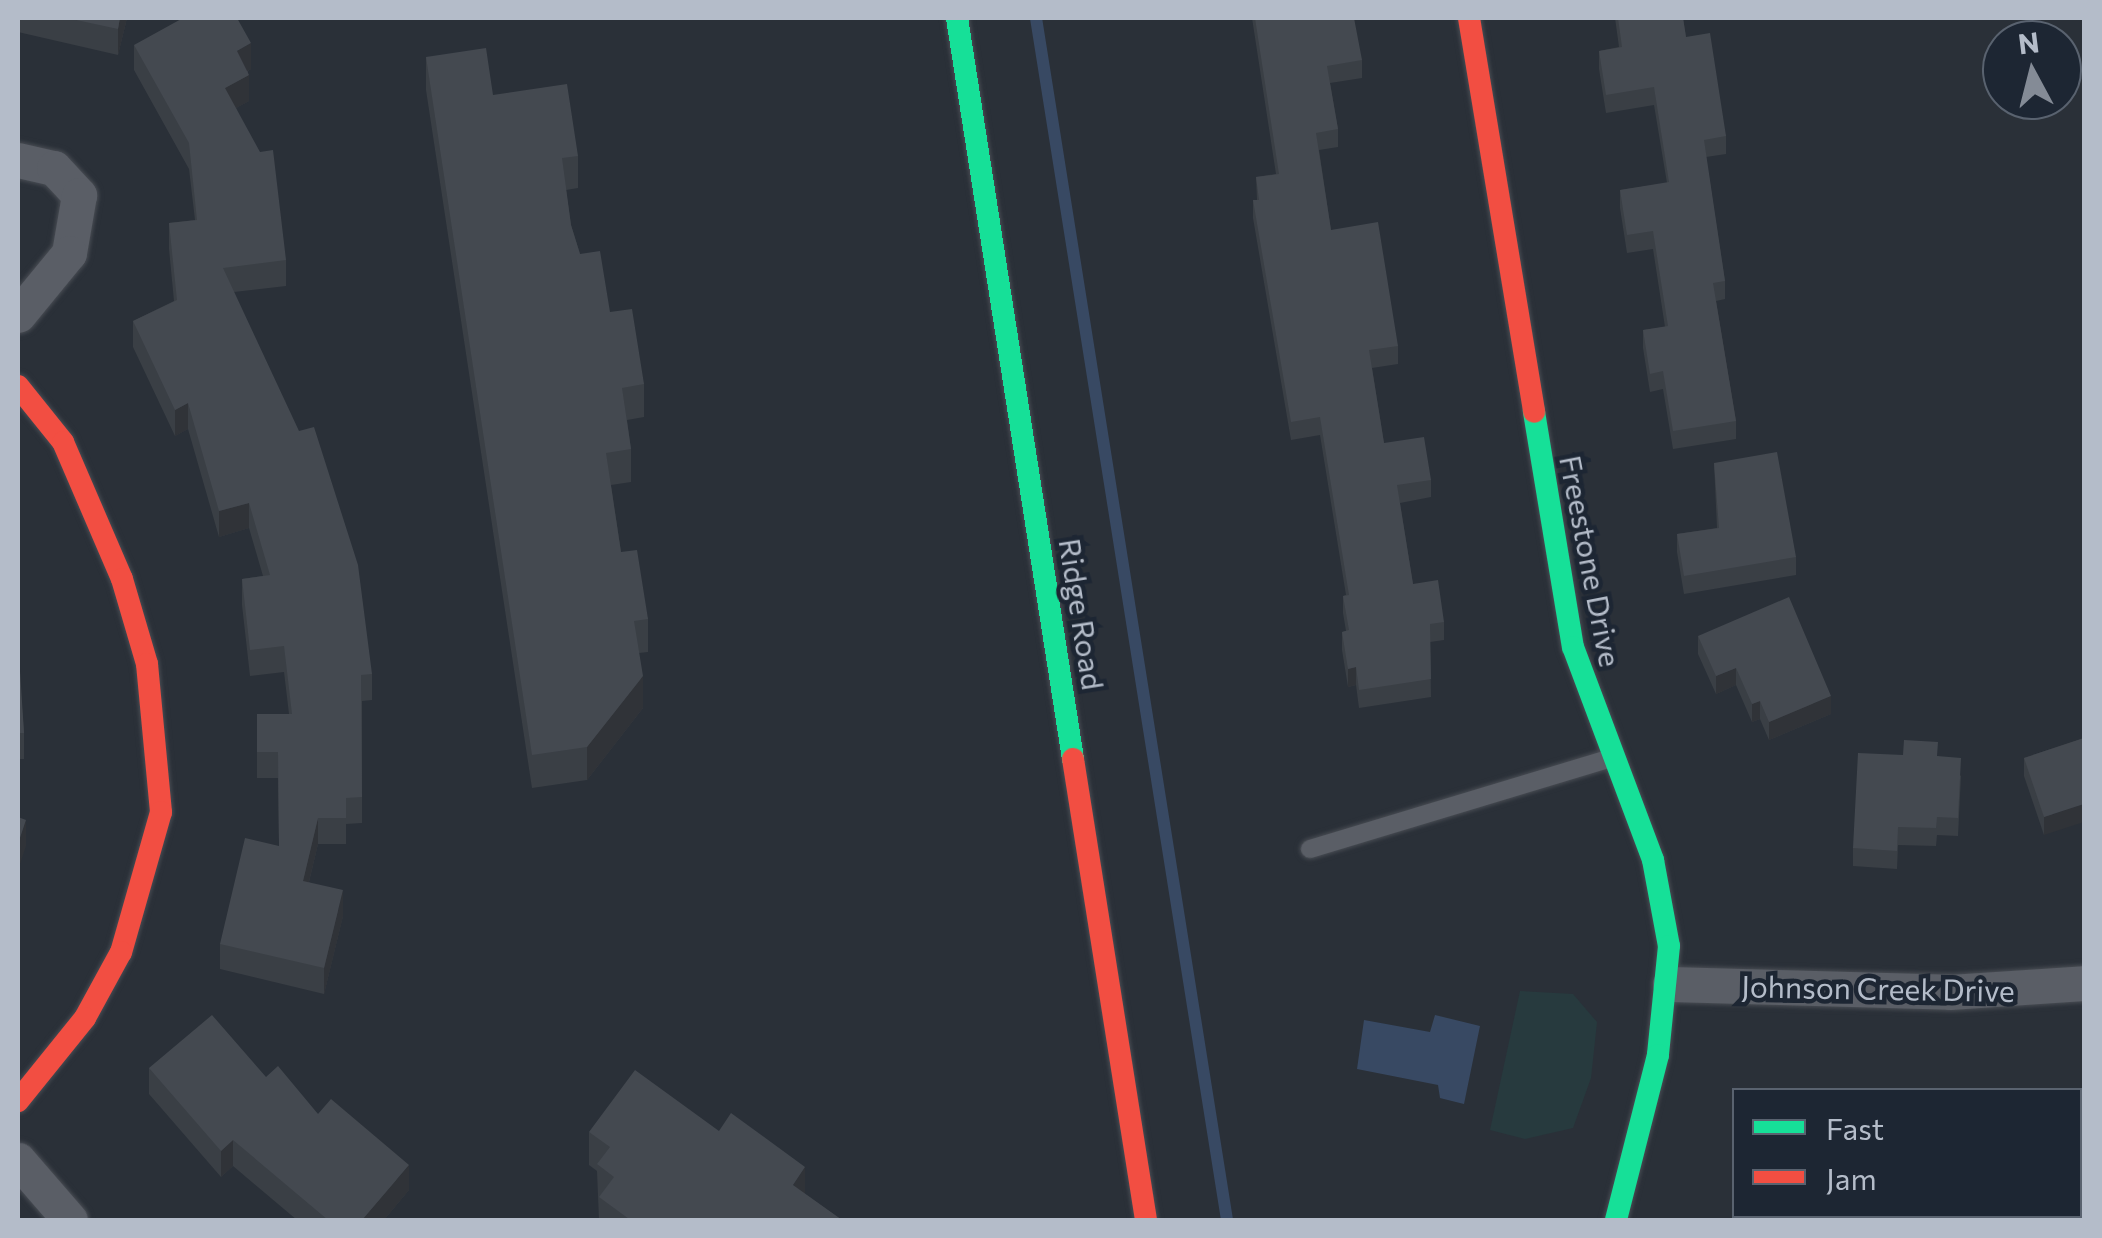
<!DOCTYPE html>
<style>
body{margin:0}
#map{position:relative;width:2102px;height:1238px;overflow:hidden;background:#2a3038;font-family:Commissioner,sans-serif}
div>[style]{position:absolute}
.green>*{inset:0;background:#273a3e}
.water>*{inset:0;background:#384963}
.stream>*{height:12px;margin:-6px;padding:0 6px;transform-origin:6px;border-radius:6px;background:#384963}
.roads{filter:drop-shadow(0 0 2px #484c53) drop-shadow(0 0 2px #484c53)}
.lane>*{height:18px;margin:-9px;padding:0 9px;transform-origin:9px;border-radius:9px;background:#5a5e66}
.street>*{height:35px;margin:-17.5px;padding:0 17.5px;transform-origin:17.5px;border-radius:17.5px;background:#5a5e66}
.fast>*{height:22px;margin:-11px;padding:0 11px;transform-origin:11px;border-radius:11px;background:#16e098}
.jam>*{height:22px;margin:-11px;padding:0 11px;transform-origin:11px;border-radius:11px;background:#f24e42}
.wall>*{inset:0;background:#3a3f45}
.shaded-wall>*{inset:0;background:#303338}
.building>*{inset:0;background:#444950}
span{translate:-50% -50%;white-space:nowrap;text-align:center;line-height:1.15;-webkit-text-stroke:9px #1d2633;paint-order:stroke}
.street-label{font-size:30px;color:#b4bcc9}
.frame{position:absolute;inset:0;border:20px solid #b4bcc9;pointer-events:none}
.legend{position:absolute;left:1732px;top:1088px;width:350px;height:130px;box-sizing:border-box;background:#1d2633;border:2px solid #59626f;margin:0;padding:12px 18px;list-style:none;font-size:30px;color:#b4bcc9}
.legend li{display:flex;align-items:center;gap:20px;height:50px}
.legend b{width:50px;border:2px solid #59626f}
.north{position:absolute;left:1982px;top:20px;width:100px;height:100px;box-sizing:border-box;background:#1d2633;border:2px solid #59626f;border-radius:50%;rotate:353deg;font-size:28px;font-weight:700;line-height:40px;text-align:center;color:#b4bcc9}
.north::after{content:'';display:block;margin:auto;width:35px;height:45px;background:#848b96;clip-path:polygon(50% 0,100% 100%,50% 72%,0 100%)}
</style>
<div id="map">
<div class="green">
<i style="clip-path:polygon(1520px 991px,1573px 994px,1597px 1022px,1591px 1078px,1573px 1128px,1525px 1139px,1490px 1130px)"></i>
</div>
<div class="water">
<i style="clip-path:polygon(1435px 1015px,1480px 1026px,1464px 1104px,1440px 1098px,1438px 1085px,1357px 1069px,1364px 1020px,1430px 1032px)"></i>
</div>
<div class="stream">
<i style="left:1036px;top:18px;width:1217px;rotate:80.97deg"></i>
</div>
<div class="roads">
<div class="lane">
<i style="left:1310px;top:849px;width:314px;rotate:-16.8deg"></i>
</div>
<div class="street">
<i style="left:18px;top:160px;width:37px;rotate:13deg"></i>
<i style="left:54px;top:168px;width:37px;rotate:47deg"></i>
<i style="left:79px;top:195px;width:59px;rotate:99.8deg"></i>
<i style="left:69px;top:253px;width:80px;rotate:129.4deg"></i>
<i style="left:1670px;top:984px;width:280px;rotate:1.6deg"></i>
<i style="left:1950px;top:992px;width:134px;rotate:-3.8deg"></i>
<i style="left:18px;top:1160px;width:79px;rotate:49.1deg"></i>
</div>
<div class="fast">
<i style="left:957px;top:18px;width:750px;rotate:81.1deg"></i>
<i style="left:1534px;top:412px;width:238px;rotate:80.6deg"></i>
<i style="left:1573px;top:647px;width:228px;rotate:69.4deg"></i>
<i style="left:1653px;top:860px;width:87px;rotate:79.5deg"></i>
<i style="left:1669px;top:946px;width:110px;rotate:95.8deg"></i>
<i style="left:1658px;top:1055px;width:170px;rotate:104.3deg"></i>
</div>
<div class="jam">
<i style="left:1469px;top:18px;width:399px;rotate:80.6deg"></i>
<i style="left:18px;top:386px;width:72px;rotate:51.2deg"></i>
<i style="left:63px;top:442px;width:149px;rotate:66.7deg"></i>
<i style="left:122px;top:579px;width:89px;rotate:73.6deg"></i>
<i style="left:147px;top:664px;width:149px;rotate:84.6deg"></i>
<i style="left:161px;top:812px;width:146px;rotate:105.9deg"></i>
<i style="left:121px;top:952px;width:75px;rotate:118.6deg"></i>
<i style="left:85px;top:1018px;width:107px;rotate:128.9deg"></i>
<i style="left:1073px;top:759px;width:467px;rotate:81deg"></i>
</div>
</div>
<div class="wall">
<i style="clip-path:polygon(18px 18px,127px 18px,118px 55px,18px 32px)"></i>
<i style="clip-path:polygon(1252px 18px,1344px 18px,1362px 60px,1362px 78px,1330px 83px,1338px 129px,1338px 147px,1319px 150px,1331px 230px,1398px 346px,1398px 364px,1372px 368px,1384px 443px,1431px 480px,1431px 497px,1400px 503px,1413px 584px,1444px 622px,1444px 640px,1430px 642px,1431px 697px,1359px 708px,1356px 685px,1348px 687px,1342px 650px,1342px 632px,1346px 631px,1343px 613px,1343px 596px,1346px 595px,1320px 435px,1291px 440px,1253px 218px,1253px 200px,1257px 200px,1256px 177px,1276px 174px)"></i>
<i style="clip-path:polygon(1615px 18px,1683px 18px,1686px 37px,1726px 136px,1726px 154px,1706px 157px,1725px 281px,1725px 299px,1716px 301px,1736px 421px,1736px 439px,1673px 449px,1663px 389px,1650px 392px,1643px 348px,1643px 330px,1665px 327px,1653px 249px,1627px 253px,1620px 208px,1620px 190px,1667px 183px,1654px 105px,1606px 113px,1599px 69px,1599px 51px,1619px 47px)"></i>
<i style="clip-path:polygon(134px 45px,251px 69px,248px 71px,249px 101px,236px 108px,286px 260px,286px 286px,234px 292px,372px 674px,372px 700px,362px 701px,362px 823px,346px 824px,346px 844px,318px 844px,309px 882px,343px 916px,324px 994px,220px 969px,220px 944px,279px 846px,278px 778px,257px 778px,257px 714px,289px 714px,284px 672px,250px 676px,242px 605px,242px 579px,263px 576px,249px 528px,219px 537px,188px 429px,175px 436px,133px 347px,133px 321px,174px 301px,169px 249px,169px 223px,195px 220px,189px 169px,134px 70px)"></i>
<i style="clip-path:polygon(426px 57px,493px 95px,578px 156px,578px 188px,566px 190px,571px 225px,580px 254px,644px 384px,644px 417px,627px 420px,631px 449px,631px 482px,611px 485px,621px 552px,648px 619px,648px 652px,639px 653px,643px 708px,587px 780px,532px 788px,426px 90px)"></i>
<i style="clip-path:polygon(1714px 463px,1796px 557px,1796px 575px,1684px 594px,1677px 552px,1677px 534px,1717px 528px)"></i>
<i style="clip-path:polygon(1698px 636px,1831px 714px,1769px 740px,1760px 719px,1752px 722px,1736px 685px,1716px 694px,1698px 654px)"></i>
<i style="clip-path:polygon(18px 655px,24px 733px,24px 759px,18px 759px)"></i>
<i style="clip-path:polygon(2084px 738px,2044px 835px,2024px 776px,2024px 758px)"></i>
<i style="clip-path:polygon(1938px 756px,1961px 776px,1958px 836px,1937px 835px,1936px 846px,1898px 845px,1897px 869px,1853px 866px,1853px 848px)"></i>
<i style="clip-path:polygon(149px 1068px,266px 1077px,318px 1114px,409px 1190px,384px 1220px,297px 1220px,233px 1166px,221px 1177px,149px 1094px)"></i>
<i style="clip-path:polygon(589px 1132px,805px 1194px,842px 1220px,599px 1220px,597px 1171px,589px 1165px)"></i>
</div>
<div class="shaded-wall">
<i style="clip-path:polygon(120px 18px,127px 18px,118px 55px,118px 29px)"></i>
<i style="clip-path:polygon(251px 43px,251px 69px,237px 77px,237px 51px)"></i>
<i style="clip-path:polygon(249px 75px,249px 101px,225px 114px,225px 88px)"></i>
<i style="clip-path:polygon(188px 403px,188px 429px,175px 436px,175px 410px)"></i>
<i style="clip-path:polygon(249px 503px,249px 528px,219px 537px,219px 511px)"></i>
<i style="clip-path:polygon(1356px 667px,1356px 685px,1348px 687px,1348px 669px)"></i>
<i style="clip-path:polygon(1736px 668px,1736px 685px,1716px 694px,1716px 676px)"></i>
<i style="clip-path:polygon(643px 676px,643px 708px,587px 780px,587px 747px)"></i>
<i style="clip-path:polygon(1831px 696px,1831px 714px,1769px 740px,1769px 722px)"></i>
<i style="clip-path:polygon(1760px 701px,1760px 719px,1752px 722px,1752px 704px)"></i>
<i style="clip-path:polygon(2084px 804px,2084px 822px,2044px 835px,2044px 817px)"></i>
<i style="clip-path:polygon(318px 818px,318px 844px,303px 906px,303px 881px)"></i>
<i style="clip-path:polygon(26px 820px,26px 846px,18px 870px,18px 844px)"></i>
<i style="clip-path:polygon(343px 890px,343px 916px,324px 994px,324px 968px)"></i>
<i style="clip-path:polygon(233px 1140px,233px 1166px,221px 1177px,221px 1151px)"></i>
<i style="clip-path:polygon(409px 1165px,409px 1190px,384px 1220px,362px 1220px)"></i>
<i style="clip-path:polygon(805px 1167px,805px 1200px,793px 1185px)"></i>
</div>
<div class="building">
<i style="clip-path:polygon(67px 18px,120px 18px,118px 29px)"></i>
<i style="clip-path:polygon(183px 18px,237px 18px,251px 43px,237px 51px,249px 75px,225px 88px,260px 152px,273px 150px,286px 260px,223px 268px,299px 431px,314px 427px,358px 565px,372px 674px,361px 675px,362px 797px,346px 798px,346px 818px,318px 818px,303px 881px,343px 890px,324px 968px,220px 944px,245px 838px,279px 846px,278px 752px,257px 752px,257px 714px,292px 714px,284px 646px,250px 650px,242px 579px,270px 575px,249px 503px,219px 511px,188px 403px,175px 410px,133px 321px,177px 300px,169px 223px,197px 220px,189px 143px,134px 45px)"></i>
<i style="clip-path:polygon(1255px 18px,1344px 18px,1344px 20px,1354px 18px,1362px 60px,1327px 66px,1338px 129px,1316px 133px,1331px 230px,1378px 222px,1398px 346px,1369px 350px,1384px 443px,1424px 437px,1431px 480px,1397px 485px,1413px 584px,1438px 580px,1444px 622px,1430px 624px,1431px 679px,1359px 690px,1356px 667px,1348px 669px,1342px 632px,1349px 630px,1343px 596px,1349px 595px,1320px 417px,1291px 422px,1253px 200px,1259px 200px,1256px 177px,1279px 174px)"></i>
<i style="clip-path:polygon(1618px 18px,1683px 18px,1686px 37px,1710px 33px,1726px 136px,1704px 140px,1725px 281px,1713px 283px,1736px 421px,1673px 431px,1663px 371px,1650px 374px,1643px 330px,1668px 326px,1653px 231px,1627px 235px,1620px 190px,1669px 182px,1654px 87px,1606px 95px,1599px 51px,1622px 47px)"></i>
<i style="clip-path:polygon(486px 48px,493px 95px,567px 84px,578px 156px,562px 158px,571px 225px,580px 254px,600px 251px,610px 312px,632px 309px,644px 384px,622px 388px,631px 449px,606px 453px,621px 552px,637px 550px,648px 619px,634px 621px,643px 676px,587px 747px,532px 755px,426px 57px)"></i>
<i style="clip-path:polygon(1777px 452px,1796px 557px,1684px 576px,1677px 534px,1719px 528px,1714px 463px)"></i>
<i style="clip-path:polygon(1789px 597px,1831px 696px,1769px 722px,1760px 701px,1752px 704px,1736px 668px,1716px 676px,1698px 636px)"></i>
<i style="clip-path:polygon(18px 655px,19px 655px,24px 733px,18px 733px)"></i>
<i style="clip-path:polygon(2084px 738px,2084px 804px,2044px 817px,2024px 758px)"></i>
<i style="clip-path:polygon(1904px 740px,1938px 742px,1937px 756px,1961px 758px,1958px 818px,1937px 817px,1936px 828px,1898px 827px,1897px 851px,1853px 848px,1858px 753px,1903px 755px)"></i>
<i style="clip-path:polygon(18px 817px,26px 820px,18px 844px)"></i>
<i style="clip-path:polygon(212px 1015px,266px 1077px,278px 1066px,318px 1114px,331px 1099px,409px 1165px,362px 1220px,328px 1220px,233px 1140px,221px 1151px,149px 1068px)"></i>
<i style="clip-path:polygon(635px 1070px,719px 1131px,731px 1113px,805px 1167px,793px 1185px,842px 1220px,628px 1220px,629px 1219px,599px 1197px,614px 1177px,597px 1164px,610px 1147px,589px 1132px)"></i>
</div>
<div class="street-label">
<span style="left:1591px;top:561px;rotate:79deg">Freestone Drive</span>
<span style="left:1082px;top:614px;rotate:81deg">Ridge Road</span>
<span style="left:1878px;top:988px;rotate:1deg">Johnson Creek Drive</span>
</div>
<div class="frame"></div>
<ul class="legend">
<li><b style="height:12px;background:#16e098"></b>Fast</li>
<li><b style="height:12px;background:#f24e42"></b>Jam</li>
</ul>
<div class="north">N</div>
</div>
